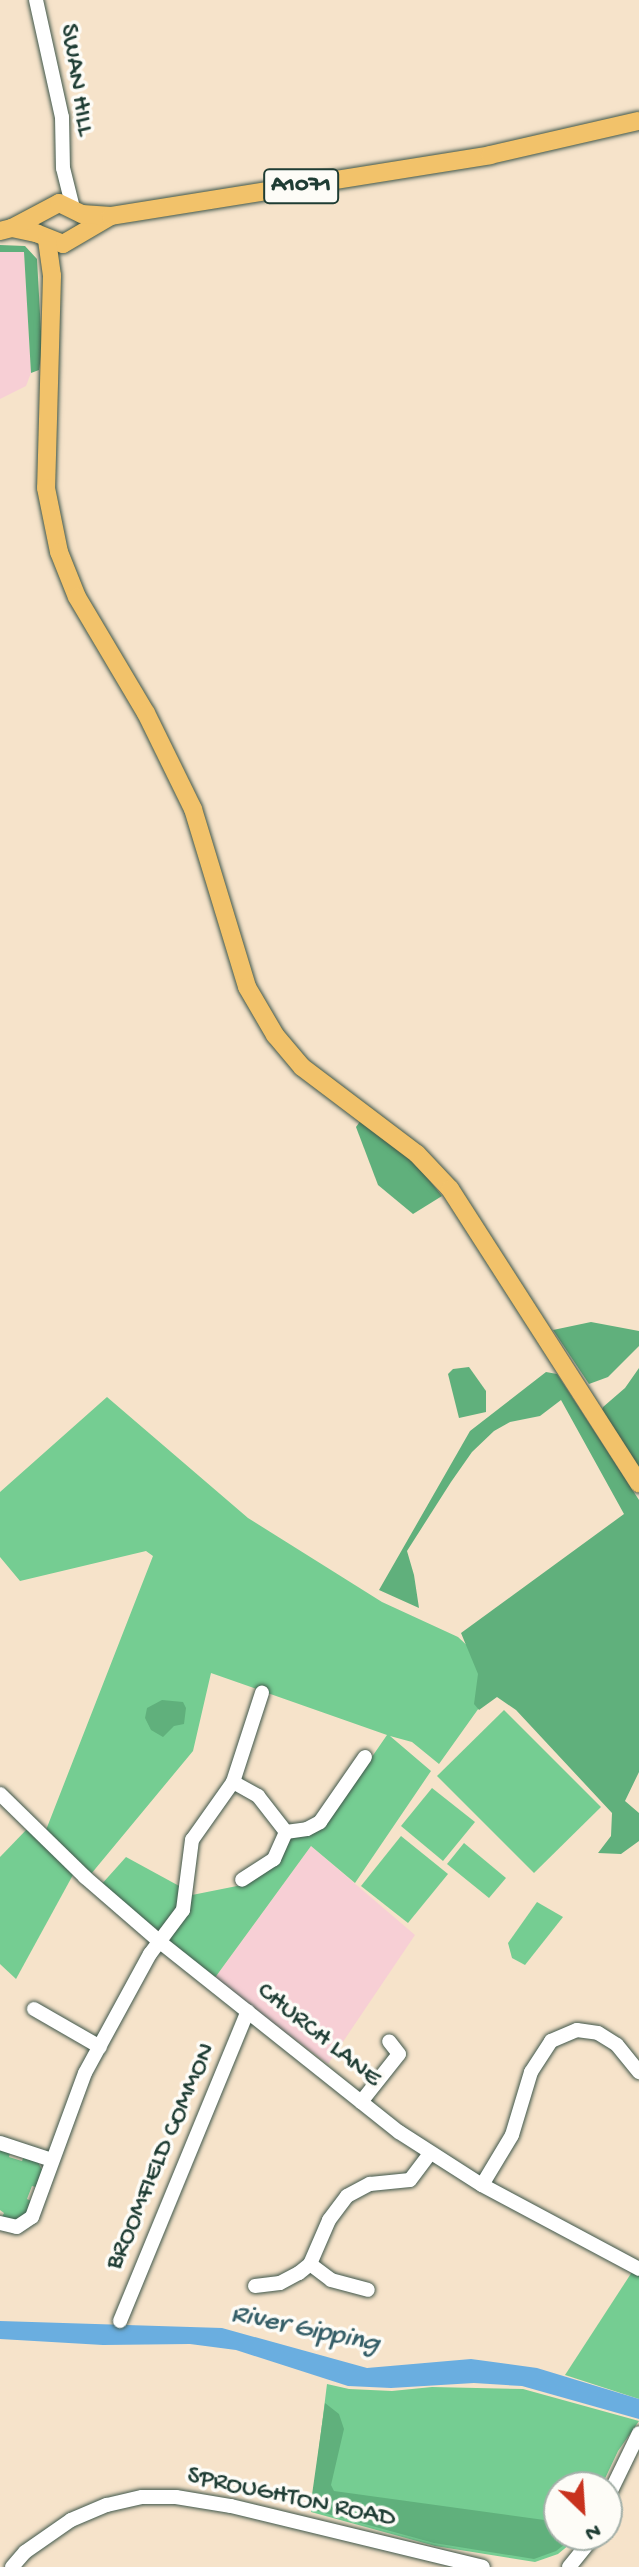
<!DOCTYPE html>
<style>
body{margin:0}
#map{position:relative;width:639px;height:2567px;overflow:hidden;background:#f6e3ca;font-family:"Gochi Hand",sans-serif}
div>[style]{position:absolute}
.built>*{inset:0;background:#f7cfd5}
.green>*{inset:0;background:#75cd92}
.forest>*{inset:0;background:#60b07c}
.water>*{inset:0;background:#6aaee0}
.roads{filter:drop-shadow(0 0 2px #3f564a) drop-shadow(0 0 2px #3f564a)}
.minor>*{height:14px;margin:-7px;padding:0 7px;transform-origin:7px;border-radius:7px;background:#fff}
.major>*{height:18px;margin:-9px;padding:0 9px;transform-origin:9px;border-radius:9px;background:#f2c26a}
span{translate:-50% -50%;white-space:nowrap;text-align:center;line-height:1.15;-webkit-text-stroke:7px #fdfcf7;paint-order:stroke}
.shield-label span{padding:2px 6px;background:#fdfcf7;border:2px solid;border-radius:6px;-webkit-text-stroke-width:0}
.shield-label{font-size:24px;color:#1f3d34;font-weight:700}
.street-label{font-size:26px;color:#1f3d34}
.water-label{font-size:28px;color:#365f68;font-style:italic}
.north{position:absolute;left:543px;top:2471px;width:80px;height:80px;box-sizing:border-box;background:#fdfcf7;border:2px solid #a4b0a9;border-radius:50%;rotate:155deg;font-size:22px;font-weight:700;line-height:32px;text-align:center;color:#1f3d34}
.north::after{content:'';display:block;margin:auto;width:28px;height:36px;background:#c8321e;clip-path:polygon(50% 0,100% 100%,50% 72%,0 100%)}
</style>
<div id="map">
<div class="built">
<i style="clip-path:polygon(24px 251px,31px 373px,26px 386px,0 399px,0 252px)"></i>
<i style="clip-path:polygon(311px 1846px,415px 1935px,328px 2064px,214px 1979px)"></i>
</div>
<div class="green">
<i style="clip-path:polygon(107px 1397px,248px 1518px,382px 1602px,458px 1637px,501px 1677px,439px 1764px,412px 1742px,390px 1736px,431px 1771px,355px 1883px,311px 1846px,214px 1979px,169px 1942px,192px 1895px,242px 1885px,290px 1839px,334px 1812px,387px 1735px,211px 1673px,193px 1751px,91px 1874px,46px 1830px,153px 1556px,146px 1551px,20px 1581px,0 1557px,0 1492px)"></i>
<i style="clip-path:polygon(504px 1710px,601px 1807px,534px 1873px,437px 1776px)"></i>
<i style="clip-path:polygon(432px 1788px,475px 1822px,443px 1861px,401px 1826px)"></i>
<i style="clip-path:polygon(29px 1827px,74px 1873px,16px 1979px,0 1964px,0 1857px)"></i>
<i style="clip-path:polygon(401px 1836px,448px 1874px,408px 1923px,361px 1886px)"></i>
<i style="clip-path:polygon(464px 1843px,506px 1878px,489px 1898px,447px 1864px)"></i>
<i style="clip-path:polygon(126px 1857px,181px 1887px,176px 1909px,159px 1931px,100px 1886px)"></i>
<i style="clip-path:polygon(537px 1902px,563px 1917px,525px 1965px,512px 1958px,508px 1943px)"></i>
<i style="clip-path:polygon(0 2146px,11px 2149px,9px 2157px,22px 2161px,25px 2154px,38px 2162px,42px 2170px,39px 2188px,32px 2186px,27px 2199px,34px 2202px,30px 2213px,19px 2222px,1px 2219px,4px 2213px,0 2210px)"></i>
<i style="clip-path:polygon(632px 2272px,639px 2273px,639px 2399px,565px 2375px)"></i>
<i style="clip-path:polygon(327px 2384px,349px 2389px,392px 2391px,432px 2387px,523px 2389px,639px 2421px,618px 2451px,601px 2487px,559px 2487px,559px 2535px,581px 2535px,558px 2554px,535px 2562px,435px 2546px,311px 2512px)"></i>
</div>
<div class="forest">
<i style="clip-path:polygon(0 245px,25px 246px,37px 259px,42px 350px,39px 370px,31px 373px,24px 252px,0 252px)"></i>
<i style="clip-path:polygon(361px 1120px,412px 1159px,442px 1196px,413px 1214px,378px 1185px,356px 1127px)"></i>
<i style="clip-path:polygon(591px 1322px,639px 1331px,639px 1346px,608px 1377px,589px 1384px,553px 1330px)"></i>
<i style="clip-path:polygon(469px 1367px,486px 1391px,486px 1412px,459px 1418px,448px 1374px,453px 1369px)"></i>
<i style="clip-path:polygon(639px 1368px,639px 1483px,600px 1415px,603px 1407px,625px 1388px)"></i>
<i style="clip-path:polygon(546px 1372px,557px 1374px,639px 1500px,639px 1772px,625px 1801px,639px 1813px,639px 1841px,621px 1854px,598px 1853px,611px 1836px,612px 1813px,516px 1710px,497px 1697px,479px 1710px,474px 1704px,478px 1674px,461px 1633px,624px 1514px,561px 1400px,540px 1416px,510px 1422px,494px 1431px,472px 1452px,451px 1482px,407px 1551px,414px 1575px,419px 1608px,379px 1590px,470px 1431px)"></i>
<i style="clip-path:polygon(162px 1700px,183px 1702px,186px 1708px,184px 1724px,174px 1726px,163px 1737px,151px 1730px,145px 1718px,147px 1708px)"></i>
<i style="clip-path:polygon(325px 2403px,339px 2414px,344px 2429px,331px 2485px,334px 2491px,559px 2522px,559px 2535px,577px 2535px,556px 2551px,534px 2559px,434px 2543px,310px 2509px)"></i>
</div>
<div class="water">
<i style="clip-path:polygon(0 2321px,222px 2328px,367px 2368px,471px 2359px,537px 2368px,639px 2399px,639px 2419px,522px 2386px,474px 2383px,391px 2388px,348px 2386px,236px 2350px,190px 2344px,103px 2345px,0 2339px)"></i>
</div>
<div class="roads">
<div class="minor">
<i style="left:36px;top:0;width:120px;rotate:77.5deg"></i>
<i style="left:62px;top:117px;width:51px;rotate:88.9deg"></i>
<i style="left:63px;top:168px;width:41px;rotate:76deg"></i>
<i style="left:233px;top:1782px;width:29px;rotate:29deg"></i>
<i style="left:258px;top:1796px;width:46px;rotate:52.1deg"></i>
<i style="left:286px;top:1832px;width:30px;rotate:114deg"></i>
<i style="left:274px;top:1859px;width:38px;rotate:147deg"></i>
<i style="left:0;top:1794px;width:119px;rotate:44.3deg"></i>
<i style="left:85px;top:1877px;width:99px;rotate:40.9deg"></i>
<i style="left:160px;top:1942px;width:305px;rotate:38.5deg"></i>
<i style="left:399px;top:2132px;width:98px;rotate:32.6deg"></i>
<i style="left:482px;top:2185px;width:178px;rotate:28.1deg"></i>
<i style="left:286px;top:1832px;width:21px;rotate:-8deg"></i>
<i style="left:307px;top:1829px;width:15px;rotate:-28deg"></i>
<i style="left:320px;top:1822px;width:79px;rotate:-55.3deg"></i>
<i style="left:34px;top:2009px;width:76px;rotate:29.9deg"></i>
<i style="left:361px;top:2102px;width:61px;rotate:-51.6deg"></i>
<i style="left:399px;top:2054px;width:16px;rotate:-128deg"></i>
<i style="left:0;top:2143px;width:55px;rotate:18.1deg"></i>
<i style="left:482px;top:2185px;width:58px;rotate:-59deg"></i>
<i style="left:512px;top:2135px;width:66px;rotate:-73.2deg"></i>
<i style="left:531px;top:2072px;width:37px;rotate:-57deg"></i>
<i style="left:551px;top:2041px;width:28px;rotate:-23deg"></i>
<i style="left:577px;top:2030px;width:21px;rotate:8deg"></i>
<i style="left:598px;top:2033px;width:22px;rotate:32deg"></i>
<i style="left:617px;top:2045px;width:35px;rotate:51deg"></i>
<i style="left:0;top:2223px;width:17px;rotate:13deg"></i>
<i style="left:17px;top:2227px;width:18px;rotate:-34deg"></i>
<i style="left:32px;top:2217px;width:153px;rotate:-69.8deg"></i>
<i style="left:85px;top:2073px;width:136px;rotate:-61.4deg"></i>
<i style="left:150px;top:1954px;width:55px;rotate:-53.1deg"></i>
<i style="left:183px;top:1910px;width:71px;rotate:-82.7deg"></i>
<i style="left:192px;top:1840px;width:71px;rotate:-54.7deg"></i>
<i style="left:233px;top:1782px;width:94px;rotate:-72deg"></i>
<i style="left:310px;top:2264px;width:26px;rotate:37deg"></i>
<i style="left:331px;top:2280px;width:38px;rotate:15deg"></i>
<i style="left:255px;top:2286px;width:25px;rotate:-7deg"></i>
<i style="left:280px;top:2283px;width:21px;rotate:-28deg"></i>
<i style="left:299px;top:2273px;width:14px;rotate:-39deg"></i>
<i style="left:310px;top:2264px;width:48px;rotate:-66.6deg"></i>
<i style="left:329px;top:2220px;width:30px;rotate:-53deg"></i>
<i style="left:347px;top:2196px;width:26px;rotate:-28deg"></i>
<i style="left:370px;top:2184px;width:40px;rotate:-5.7deg"></i>
<i style="left:410px;top:2180px;width:34px;rotate:-53deg"></i>
<i style="left:120px;top:2321px;width:335px;rotate:-67.6deg"></i>
<i style="left:607px;top:2499px;width:73px;rotate:-64.1deg"></i>
<i style="left:12px;top:2567px;width:20px;rotate:-49deg"></i>
<i style="left:25px;top:2552px;width:56px;rotate:-34.8deg"></i>
<i style="left:71px;top:2520px;width:39px;rotate:-23deg"></i>
<i style="left:107px;top:2505px;width:36px;rotate:-13deg"></i>
<i style="left:142px;top:2497px;width:34px"></i>
<i style="left:176px;top:2497px;width:56px;rotate:9.3deg"></i>
<i style="left:231px;top:2506px;width:259px;rotate:13.6deg"></i>
<i style="left:569px;top:2567px;width:41px;rotate:-50.9deg"></i>
</div>
<div class="major">
<i style="left:12px;top:228px;width:25px;rotate:12deg"></i>
<i style="left:36px;top:233px;width:29px;rotate:22deg"></i>
<i style="left:63px;top:244px;width:53px;rotate:-30.4deg"></i>
<i style="left:0;top:231px;width:12px;rotate:-14deg"></i>
<i style="left:12px;top:228px;width:53px;rotate:-28deg"></i>
<i style="left:59px;top:203px;width:25px;rotate:26deg"></i>
<i style="left:82px;top:214px;width:29px;rotate:4deg"></i>
<i style="left:111px;top:216px;width:384px;rotate:-9.1deg"></i>
<i style="left:490px;top:155px;width:153px;rotate:-12.9deg"></i>
<i style="left:47px;top:240px;width:36px;rotate:82deg"></i>
<i style="left:52px;top:276px;width:212px;rotate:91.6deg"></i>
<i style="left:46px;top:488px;width:65px;rotate:78.5deg"></i>
<i style="left:59px;top:552px;width:48px;rotate:68.2deg"></i>
<i style="left:77px;top:597px;width:135px;rotate:59.3deg"></i>
<i style="left:146px;top:713px;width:107px;rotate:63.9deg"></i>
<i style="left:193px;top:809px;width:186px;rotate:73.1deg"></i>
<i style="left:247px;top:987px;width:56px;rotate:59.7deg"></i>
<i style="left:275px;top:1035px;width:42px;rotate:49.8deg"></i>
<i style="left:302px;top:1067px;width:144px;rotate:37.1deg"></i>
<i style="left:417px;top:1154px;width:48px;rotate:46.7deg"></i>
<i style="left:450px;top:1189px;width:350px;rotate:57.3deg"></i>
</div>
</div>
<div class="shield-label">
<span style="left:301px;top:186px">A1071</span>
</div>
<div class="street-label">
<span style="left:75px;top:80px;rotate:81deg">SWAN HILL</span>
<span style="left:318px;top:2036px;rotate:39deg">CHURCH LANE</span>
<span style="left:162px;top:2157px;rotate:-67deg">BROOMFIELD COMMON</span>
<span style="left:291px;top:2499px;rotate:12deg">SPROUGHTON ROAD</span>
</div>
<div class="water-label">
<span style="left:305px;top:2330px;rotate:12deg">River Gipping</span>
</div>
<div class="north">N</div>
</div>
